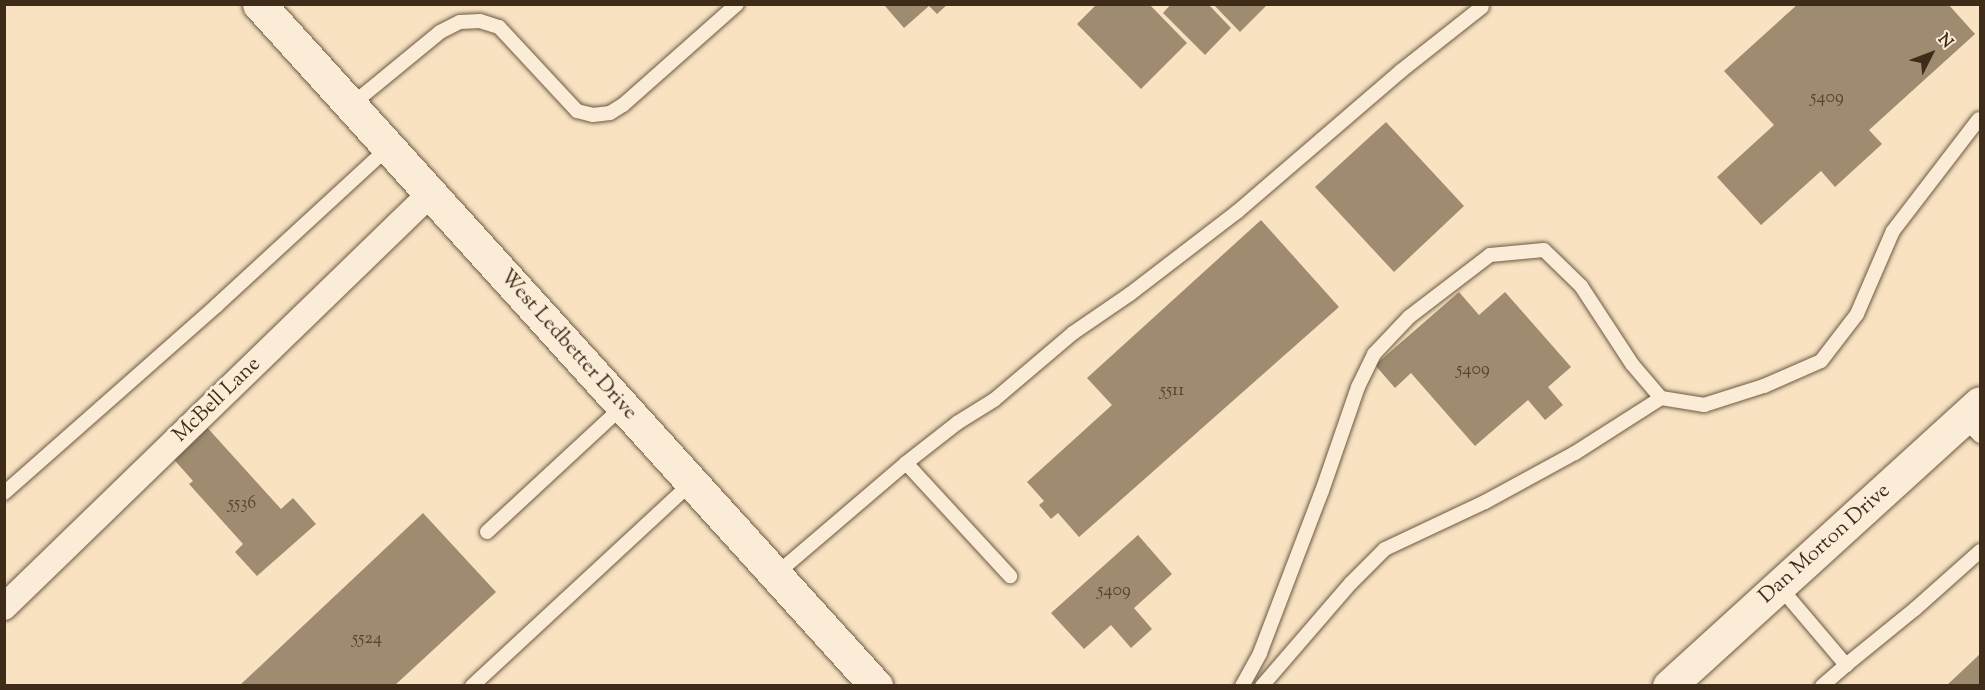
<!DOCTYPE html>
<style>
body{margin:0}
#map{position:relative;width:1985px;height:690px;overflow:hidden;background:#f8e2c2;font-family:"Sorts Mill Goudy",serif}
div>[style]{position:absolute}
.building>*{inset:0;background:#9f8b70}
.roads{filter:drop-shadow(0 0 2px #6d5a42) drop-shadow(0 0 2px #6d5a42)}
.lane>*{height:14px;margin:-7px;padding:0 7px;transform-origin:7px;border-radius:7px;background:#faecd7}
.street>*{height:26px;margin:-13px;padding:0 13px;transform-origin:13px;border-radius:13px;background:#faecd7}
.secondary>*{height:33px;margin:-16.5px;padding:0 16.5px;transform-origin:16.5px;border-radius:16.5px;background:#faecd7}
span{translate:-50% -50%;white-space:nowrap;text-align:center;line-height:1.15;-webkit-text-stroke:6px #faecd7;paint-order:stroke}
.number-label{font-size:18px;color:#57442e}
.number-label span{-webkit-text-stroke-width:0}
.street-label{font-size:21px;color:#3f2c18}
.frame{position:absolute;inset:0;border:6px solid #3f2c18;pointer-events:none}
.north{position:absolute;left:1901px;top:24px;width:60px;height:60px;-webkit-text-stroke:4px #faecd7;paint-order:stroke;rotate:48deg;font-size:16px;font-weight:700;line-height:24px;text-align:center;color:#3f2c18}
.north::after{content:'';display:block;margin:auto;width:21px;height:27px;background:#3f2c18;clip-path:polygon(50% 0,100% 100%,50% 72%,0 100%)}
</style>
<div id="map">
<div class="building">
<i style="clip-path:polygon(887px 4px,948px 4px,937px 14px,929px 6px,904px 28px,885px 6px)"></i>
<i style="clip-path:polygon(1097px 4px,1149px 4px,1187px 43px,1141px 89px,1077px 24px)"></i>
<i style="clip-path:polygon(1171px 4px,1208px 4px,1231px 28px,1205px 55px,1163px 13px)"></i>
<i style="clip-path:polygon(1213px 4px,1268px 4px,1240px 32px)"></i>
<i style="clip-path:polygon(1798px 4px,1948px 4px,1975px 34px,1869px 130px,1882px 144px,1835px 187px,1821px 171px,1761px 225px,1717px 177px,1774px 125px,1724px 71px)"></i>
<i style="clip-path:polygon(1386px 122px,1464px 206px,1394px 272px,1315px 187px)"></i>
<i style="clip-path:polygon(1261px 220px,1339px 307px,1079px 537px,1058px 513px,1051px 519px,1039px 505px,1044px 501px,1027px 482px,1112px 405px,1087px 378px)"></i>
<i style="clip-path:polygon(1459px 292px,1479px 315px,1505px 292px,1571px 367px,1548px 387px,1563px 405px,1545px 420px,1528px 400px,1475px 446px,1411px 373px,1395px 388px,1375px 365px)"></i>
<i style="clip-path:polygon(204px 424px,281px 509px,293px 498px,316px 524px,257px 576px,235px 552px,243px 544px,189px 484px,193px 481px,170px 455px)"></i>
<i style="clip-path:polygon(423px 513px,496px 592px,394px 686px,239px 686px)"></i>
<i style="clip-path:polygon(1138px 535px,1172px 574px,1134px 608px,1152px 629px,1131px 648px,1111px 625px,1084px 649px,1051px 613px)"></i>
<i style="clip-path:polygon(1980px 654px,1980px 686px,1946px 686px)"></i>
</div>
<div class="roads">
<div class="lane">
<i style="left:350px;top:106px;width:117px;rotate:-39.4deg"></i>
<i style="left:440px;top:32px;width:22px;rotate:-27deg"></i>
<i style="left:460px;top:22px;width:20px;rotate:-3deg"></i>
<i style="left:480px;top:21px;width:20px;rotate:18deg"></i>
<i style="left:499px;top:27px;width:115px;rotate:47.1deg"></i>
<i style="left:577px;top:111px;width:16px;rotate:14deg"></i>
<i style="left:593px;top:115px;width:17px;rotate:-7deg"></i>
<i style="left:610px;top:113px;width:15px;rotate:-32deg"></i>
<i style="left:623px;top:105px;width:152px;rotate:-41.5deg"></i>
<i style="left:1963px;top:419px;width:24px;rotate:45deg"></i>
<i style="left:906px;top:463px;width:65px;rotate:-38.1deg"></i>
<i style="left:957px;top:423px;width:44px;rotate:-31.9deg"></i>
<i style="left:994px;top:400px;width:104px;rotate:-40.3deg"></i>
<i style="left:1073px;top:333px;width:69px;rotate:-34.4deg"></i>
<i style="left:1130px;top:294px;width:135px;rotate:-37.5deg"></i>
<i style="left:1237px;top:212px;width:216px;rotate:-40.7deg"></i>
<i style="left:1401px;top:71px;width:103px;rotate:-38.3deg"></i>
<i style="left:4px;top:493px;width:283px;rotate:-41.4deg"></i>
<i style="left:216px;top:306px;width:235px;rotate:-42.6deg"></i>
<i style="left:487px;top:532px;width:185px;rotate:-42.8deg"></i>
<i style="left:775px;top:575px;width:172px;rotate:-40.5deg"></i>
<i style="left:906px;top:463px;width:154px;rotate:47.4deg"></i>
<i style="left:1779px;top:586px;width:104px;rotate:49.7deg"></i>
<i style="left:1846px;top:665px;width:89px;rotate:-39.1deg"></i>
<i style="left:1915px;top:609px;width:87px;rotate:-41.7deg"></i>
<i style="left:472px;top:686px;width:300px;rotate:-42.8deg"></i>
<i style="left:1242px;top:686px;width:38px;rotate:-61deg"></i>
<i style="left:1260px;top:653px;width:173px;rotate:-69.1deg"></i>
<i style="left:1322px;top:491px;width:110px;rotate:-70.9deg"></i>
<i style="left:1358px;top:387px;width:37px;rotate:-64deg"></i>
<i style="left:1374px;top:354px;width:51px;rotate:-46.6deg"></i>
<i style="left:1409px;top:317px;width:102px;rotate:-37.4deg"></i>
<i style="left:1490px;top:255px;width:54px;rotate:-5.3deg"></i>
<i style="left:1544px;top:250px;width:52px;rotate:44.2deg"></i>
<i style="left:1581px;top:286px;width:93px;rotate:56.8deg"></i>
<i style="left:1632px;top:364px;width:45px;rotate:49.5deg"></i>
<i style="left:1661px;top:398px;width:44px;rotate:9.2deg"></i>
<i style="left:1704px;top:405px;width:63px;rotate:-17.6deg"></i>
<i style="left:1764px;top:386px;width:62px;rotate:-23.7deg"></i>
<i style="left:1821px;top:361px;width:59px;rotate:-52.5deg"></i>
<i style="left:1857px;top:314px;width:90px;rotate:-66.6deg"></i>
<i style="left:1893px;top:231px;width:141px;rotate:-52.5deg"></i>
<i style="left:1262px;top:686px;width:136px;rotate:-49.2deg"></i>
<i style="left:1351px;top:583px;width:48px;rotate:-45deg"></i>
<i style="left:1385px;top:549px;width:110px;rotate:-25.2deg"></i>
<i style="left:1485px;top:502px;width:102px;rotate:-28.6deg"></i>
<i style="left:1575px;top:453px;width:102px;rotate:-32.6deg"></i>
<i style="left:1822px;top:686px;width:32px;rotate:-41deg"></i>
</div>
<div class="street">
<i style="left:4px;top:607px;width:593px;rotate:-44.11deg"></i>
</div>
<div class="secondary">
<i style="left:259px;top:4px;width:920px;rotate:47.86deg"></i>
<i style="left:1669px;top:686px;width:420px;rotate:-42.3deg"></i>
</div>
</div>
<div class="number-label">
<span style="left:1827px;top:98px">5409</span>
<span style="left:1473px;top:370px">5409</span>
<span style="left:1172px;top:391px">5511</span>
<span style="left:242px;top:504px">5536</span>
<span style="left:1114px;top:591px">5409</span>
<span style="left:367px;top:639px">5524</span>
</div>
<div class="street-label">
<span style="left:568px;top:345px;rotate:48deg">West Ledbetter Drive</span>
<span style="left:217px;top:400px;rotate:-44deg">McBell Lane</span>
<span style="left:1825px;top:544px;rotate:-42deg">Dan Morton Drive</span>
</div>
<div class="frame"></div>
<div class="north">N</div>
</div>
